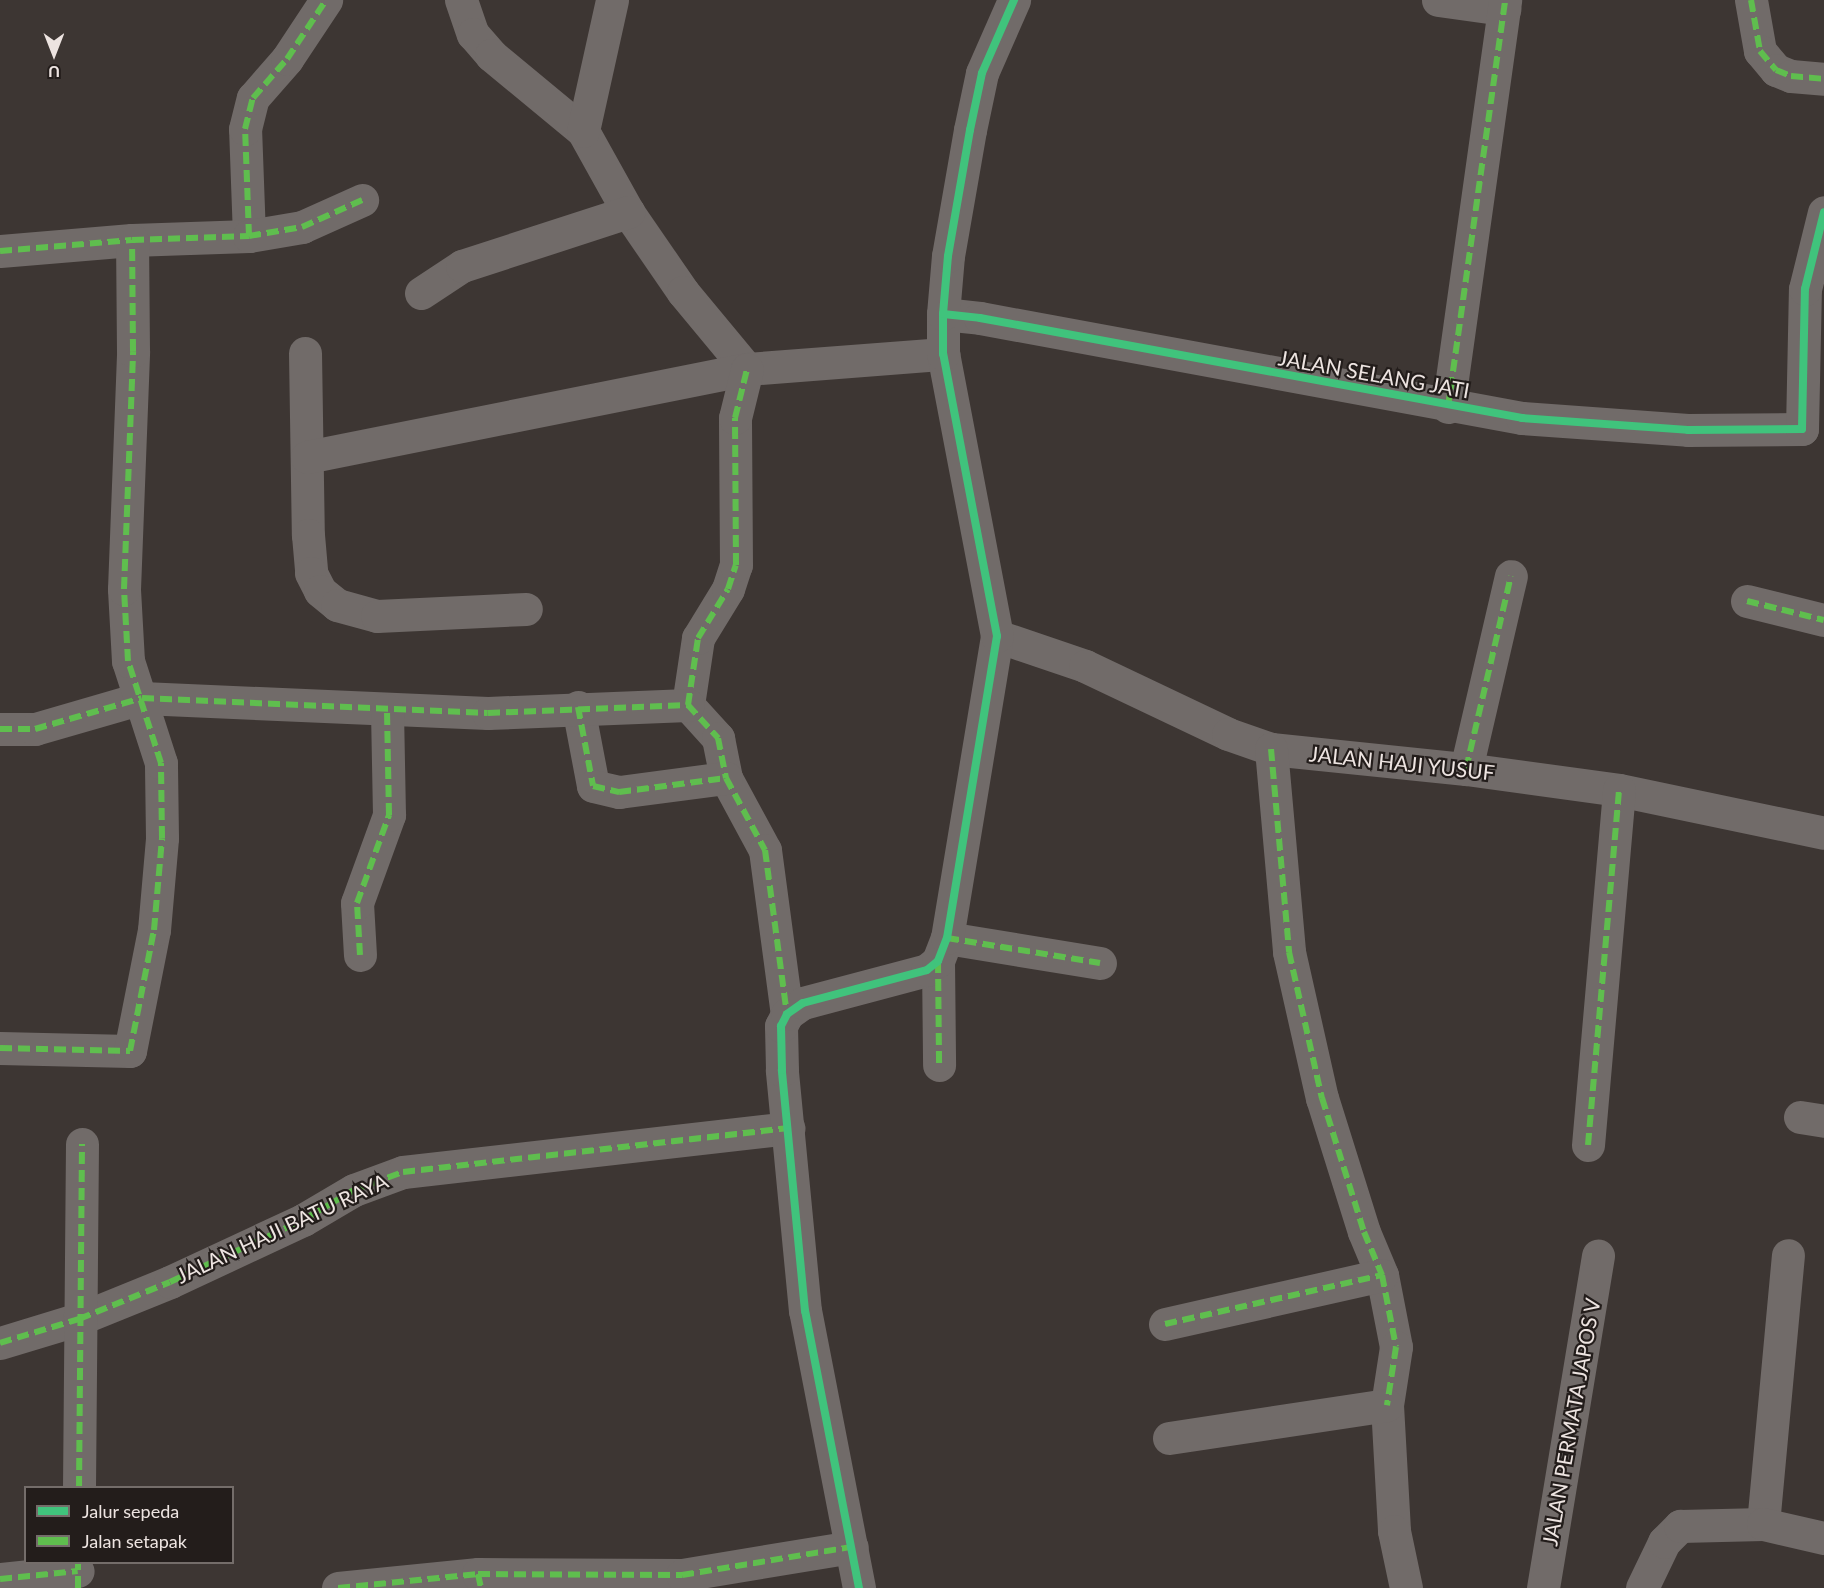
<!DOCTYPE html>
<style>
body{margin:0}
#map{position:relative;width:1824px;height:1588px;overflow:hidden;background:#3d3633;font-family:Lato,sans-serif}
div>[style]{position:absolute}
.minor>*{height:33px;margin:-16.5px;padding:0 16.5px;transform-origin:16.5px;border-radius:16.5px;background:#716b69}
.tertiary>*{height:33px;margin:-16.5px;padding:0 16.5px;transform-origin:16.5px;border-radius:16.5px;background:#716b69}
.quiet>*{height:6px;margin-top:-3px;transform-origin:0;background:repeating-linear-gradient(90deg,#5fbe4e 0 12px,transparent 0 18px)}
.cycleway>*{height:8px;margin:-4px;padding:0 4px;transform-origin:4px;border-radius:4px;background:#40c37c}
span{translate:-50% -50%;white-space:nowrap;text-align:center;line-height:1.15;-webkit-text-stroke:4.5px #231d1b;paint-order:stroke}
.street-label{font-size:21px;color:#ede4e1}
.legend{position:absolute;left:24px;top:1486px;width:210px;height:78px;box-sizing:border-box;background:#231d1b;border:2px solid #746d6a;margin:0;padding:8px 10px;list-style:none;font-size:18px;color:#ede4e1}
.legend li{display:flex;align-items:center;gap:12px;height:30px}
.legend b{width:30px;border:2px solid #746d6a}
.north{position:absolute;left:24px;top:24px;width:60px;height:60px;-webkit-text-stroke:4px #231d1b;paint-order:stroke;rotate:180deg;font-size:16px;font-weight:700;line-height:24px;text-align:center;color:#ede4e1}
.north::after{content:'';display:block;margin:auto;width:21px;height:27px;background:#ede4e1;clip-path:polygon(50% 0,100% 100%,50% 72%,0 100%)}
</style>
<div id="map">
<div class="minor">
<i style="left:461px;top:0;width:36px;rotate:71deg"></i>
<i style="left:473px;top:34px;width:28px;rotate:49deg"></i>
<i style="left:491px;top:55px;width:119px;rotate:39.6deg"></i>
<i style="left:583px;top:131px;width:93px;rotate:60.9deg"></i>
<i style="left:628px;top:212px;width:97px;rotate:55.5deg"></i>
<i style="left:683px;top:292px;width:100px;rotate:50.3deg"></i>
<i style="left:1438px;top:0;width:67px;rotate:7.8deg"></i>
<i style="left:1751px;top:0;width:52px;rotate:80deg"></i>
<i style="left:1760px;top:51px;width:25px;rotate:50deg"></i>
<i style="left:1776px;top:70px;width:16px;rotate:22deg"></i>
<i style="left:1791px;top:76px;width:33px;rotate:5deg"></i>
<i style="left:583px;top:131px;width:134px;rotate:-77.5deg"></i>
<i style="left:249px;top:236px;width:107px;rotate:-92.1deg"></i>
<i style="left:245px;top:129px;width:32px;rotate:-76deg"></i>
<i style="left:253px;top:98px;width:52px;rotate:-48.9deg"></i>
<i style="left:287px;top:59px;width:71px;rotate:-56.5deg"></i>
<i style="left:0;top:251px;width:132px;rotate:-4.8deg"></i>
<i style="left:132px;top:240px;width:117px;rotate:-2deg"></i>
<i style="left:249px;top:236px;width:54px;rotate:-9.6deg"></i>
<i style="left:302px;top:227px;width:66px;rotate:-24.2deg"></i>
<i style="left:421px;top:293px;width:49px;rotate:-33.4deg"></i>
<i style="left:462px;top:266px;width:175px;rotate:-18deg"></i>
<i style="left:943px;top:314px;width:37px;rotate:6deg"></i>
<i style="left:980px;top:318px;width:551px;rotate:10.45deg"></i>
<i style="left:1522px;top:418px;width:166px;rotate:4.1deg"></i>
<i style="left:1688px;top:430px;width:114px;rotate:-0.5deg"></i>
<i style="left:1802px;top:429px;width:140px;rotate:-88.8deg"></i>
<i style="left:1805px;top:289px;width:79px;rotate:-76.1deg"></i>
<i style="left:305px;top:353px;width:182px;rotate:89.1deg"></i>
<i style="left:308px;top:535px;width:38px;rotate:85deg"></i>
<i style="left:311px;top:573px;width:20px;rotate:63deg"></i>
<i style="left:320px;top:591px;width:22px;rotate:39deg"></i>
<i style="left:337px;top:605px;width:41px;rotate:15.4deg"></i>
<i style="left:377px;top:616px;width:149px;rotate:-2.7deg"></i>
<i style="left:1448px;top:407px;width:411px;rotate:-82deg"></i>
<i style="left:307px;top:457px;width:449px;rotate:-11.3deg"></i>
<i style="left:747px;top:369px;width:197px;rotate:-4.4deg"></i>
<i style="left:1747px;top:601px;width:79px;rotate:13.9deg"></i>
<i style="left:997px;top:636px;width:93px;rotate:18.8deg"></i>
<i style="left:1085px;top:666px;width:158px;rotate:25.4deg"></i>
<i style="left:1228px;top:734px;width:46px;rotate:19.2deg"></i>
<i style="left:1271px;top:749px;width:196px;rotate:5.9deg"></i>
<i style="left:1466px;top:769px;width:154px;rotate:7.8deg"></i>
<i style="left:1619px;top:790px;width:209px;rotate:11.8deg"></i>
<i style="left:688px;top:705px;width:68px;rotate:-81.5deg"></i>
<i style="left:698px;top:638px;width:57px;rotate:-58.5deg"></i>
<i style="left:728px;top:589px;width:25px;rotate:-72deg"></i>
<i style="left:736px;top:565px;width:147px;rotate:-90.4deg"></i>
<i style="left:735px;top:418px;width:50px;rotate:-76.2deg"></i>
<i style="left:688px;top:705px;width:45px;rotate:47.7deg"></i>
<i style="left:718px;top:738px;width:41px;rotate:78.7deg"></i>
<i style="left:726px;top:778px;width:82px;rotate:61.6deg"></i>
<i style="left:765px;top:850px;width:165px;rotate:82.4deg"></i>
<i style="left:578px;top:707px;width:80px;rotate:79.2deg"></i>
<i style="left:593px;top:786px;width:27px;rotate:13deg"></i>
<i style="left:619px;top:792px;width:108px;rotate:-7.5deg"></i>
<i style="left:0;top:729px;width:35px"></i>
<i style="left:35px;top:729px;width:111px;rotate:-16.2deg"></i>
<i style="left:142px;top:698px;width:346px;rotate:2.5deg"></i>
<i style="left:488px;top:713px;width:200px;rotate:-2.3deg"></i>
<i style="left:1271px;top:749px;width:204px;rotate:84.9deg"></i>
<i style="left:1289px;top:952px;width:150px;rotate:77.3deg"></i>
<i style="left:1322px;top:1098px;width:140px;rotate:72.6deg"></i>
<i style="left:1364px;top:1232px;width:47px;rotate:67.3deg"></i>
<i style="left:1382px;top:1275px;width:73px;rotate:79deg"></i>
<i style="left:1396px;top:1347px;width:59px;rotate:98.8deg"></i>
<i style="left:1387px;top:1405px;width:126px;rotate:86.8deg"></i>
<i style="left:1394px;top:1531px;width:58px;rotate:78.1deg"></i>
<i style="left:1466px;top:769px;width:198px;rotate:-76.9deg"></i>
<i style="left:947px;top:938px;width:155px;rotate:9.3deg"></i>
<i style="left:360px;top:955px;width:52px;rotate:-93.3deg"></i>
<i style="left:357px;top:903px;width:94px;rotate:-70deg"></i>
<i style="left:389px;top:815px;width:105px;rotate:-91.1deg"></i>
<i style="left:938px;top:961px;width:104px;rotate:89.4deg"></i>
<i style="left:0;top:1048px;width:130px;rotate:1.3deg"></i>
<i style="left:130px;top:1051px;width:123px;rotate:-78.8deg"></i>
<i style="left:154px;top:930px;width:92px;rotate:-85deg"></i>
<i style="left:162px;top:838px;width:75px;rotate:-90.8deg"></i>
<i style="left:161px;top:763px;width:107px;rotate:-107.9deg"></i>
<i style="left:128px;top:661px;width:72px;rotate:-93.2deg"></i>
<i style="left:124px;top:589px;width:238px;rotate:-87.8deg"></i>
<i style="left:133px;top:351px;width:111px;rotate:-90.5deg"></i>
<i style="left:1800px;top:1117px;width:24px;rotate:9deg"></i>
<i style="left:1588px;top:1145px;width:356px;rotate:-85deg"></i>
<i style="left:1165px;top:1324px;width:222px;rotate:-12.7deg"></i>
<i style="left:0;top:1343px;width:83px;rotate:-16.9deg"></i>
<i style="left:79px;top:1319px;width:98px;rotate:-22.1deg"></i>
<i style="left:170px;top:1282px;width:147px;rotate:-25deg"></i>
<i style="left:303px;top:1220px;width:59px;rotate:-30.5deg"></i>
<i style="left:354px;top:1190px;width:52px;rotate:-20.2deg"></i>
<i style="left:403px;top:1172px;width:388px;rotate:-6.5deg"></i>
<i style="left:1169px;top:1438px;width:220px;rotate:-8.6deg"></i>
<i style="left:79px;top:1488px;width:344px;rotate:-89.5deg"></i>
<i style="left:1763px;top:1524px;width:270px;rotate:-84.7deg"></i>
<i style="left:0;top:1579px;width:78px;rotate:-5.9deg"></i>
<i style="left:338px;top:1588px;width:141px;rotate:-5.7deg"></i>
<i style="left:478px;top:1574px;width:204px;rotate:0.3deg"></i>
<i style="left:682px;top:1575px;width:172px;rotate:-9.4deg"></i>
<i style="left:1543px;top:1588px;width:337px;rotate:-80.6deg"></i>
<i style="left:1642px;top:1588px;width:51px;rotate:-64.4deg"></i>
<i style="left:1664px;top:1542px;width:23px;rotate:-45deg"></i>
<i style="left:1680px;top:1526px;width:83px;rotate:-1.4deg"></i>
<i style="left:1763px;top:1524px;width:63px;rotate:12.9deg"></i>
</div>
<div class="tertiary">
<i style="left:859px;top:1588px;width:282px;rotate:-101deg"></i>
<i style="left:805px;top:1311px;width:242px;rotate:-95.5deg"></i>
<i style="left:782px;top:1070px;width:44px;rotate:-91.3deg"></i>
<i style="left:781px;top:1026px;width:13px;rotate:-63deg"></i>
<i style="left:787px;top:1014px;width:19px;rotate:-35deg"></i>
<i style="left:803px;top:1003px;width:128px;rotate:-14.9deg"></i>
<i style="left:927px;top:970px;width:14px;rotate:-39deg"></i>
<i style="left:938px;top:961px;width:25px;rotate:-69deg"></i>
<i style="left:947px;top:938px;width:306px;rotate:-80.6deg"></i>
<i style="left:997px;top:636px;width:287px;rotate:-100.8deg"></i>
<i style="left:943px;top:354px;width:40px;rotate:-90deg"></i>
<i style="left:943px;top:314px;width:58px;rotate:-85.1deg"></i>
<i style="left:948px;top:256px;width:128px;rotate:-80.1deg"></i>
<i style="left:970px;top:130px;width:58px;rotate:-78.1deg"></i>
<i style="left:982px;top:73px;width:80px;rotate:-66.3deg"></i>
</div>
<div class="quiet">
<i style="left:1751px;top:0;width:52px;rotate:80deg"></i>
<i style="left:1760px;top:51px;width:25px;rotate:50deg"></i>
<i style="left:1776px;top:70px;width:16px;rotate:22deg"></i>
<i style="left:1791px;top:76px;width:33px;rotate:5deg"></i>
<i style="left:249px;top:236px;width:107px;rotate:-92.1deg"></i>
<i style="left:245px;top:129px;width:32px;rotate:-76deg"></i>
<i style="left:253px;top:98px;width:52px;rotate:-48.9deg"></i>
<i style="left:287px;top:59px;width:71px;rotate:-56.5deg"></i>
<i style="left:0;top:251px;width:132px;rotate:-4.8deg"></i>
<i style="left:132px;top:240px;width:117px;rotate:-2deg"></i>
<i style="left:249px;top:236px;width:54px;rotate:-9.6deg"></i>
<i style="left:302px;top:227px;width:66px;rotate:-24.2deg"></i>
<i style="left:1448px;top:407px;width:411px;rotate:-82deg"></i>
<i style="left:1747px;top:601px;width:79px;rotate:13.9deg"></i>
<i style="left:688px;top:705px;width:68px;rotate:-81.5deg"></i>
<i style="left:698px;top:638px;width:57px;rotate:-58.5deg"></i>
<i style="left:728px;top:589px;width:25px;rotate:-72deg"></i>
<i style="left:736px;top:565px;width:147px;rotate:-90.4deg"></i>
<i style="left:735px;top:418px;width:50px;rotate:-76.2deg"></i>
<i style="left:688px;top:705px;width:45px;rotate:47.7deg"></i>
<i style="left:718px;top:738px;width:41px;rotate:78.7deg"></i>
<i style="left:726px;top:778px;width:82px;rotate:61.6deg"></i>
<i style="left:765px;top:850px;width:165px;rotate:82.4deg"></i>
<i style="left:578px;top:707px;width:80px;rotate:79.2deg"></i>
<i style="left:593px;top:786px;width:27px;rotate:13deg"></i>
<i style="left:619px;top:792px;width:108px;rotate:-7.5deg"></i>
<i style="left:0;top:729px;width:35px"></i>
<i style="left:35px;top:729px;width:111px;rotate:-16.2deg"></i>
<i style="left:142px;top:698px;width:346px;rotate:2.5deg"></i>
<i style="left:488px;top:713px;width:200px;rotate:-2.3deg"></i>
<i style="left:1271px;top:749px;width:204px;rotate:84.9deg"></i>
<i style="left:1289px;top:952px;width:150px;rotate:77.3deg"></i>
<i style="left:1322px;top:1098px;width:140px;rotate:72.6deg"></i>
<i style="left:1364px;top:1232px;width:47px;rotate:67.3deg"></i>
<i style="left:1382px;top:1275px;width:73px;rotate:79deg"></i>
<i style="left:1396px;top:1347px;width:59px;rotate:98.8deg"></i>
<i style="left:1466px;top:769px;width:198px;rotate:-76.9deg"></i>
<i style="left:947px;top:938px;width:155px;rotate:9.3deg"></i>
<i style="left:360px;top:955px;width:52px;rotate:-93.3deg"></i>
<i style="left:357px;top:903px;width:94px;rotate:-70deg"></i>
<i style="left:389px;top:815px;width:105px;rotate:-91.1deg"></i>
<i style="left:938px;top:961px;width:104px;rotate:89.4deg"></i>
<i style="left:0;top:1048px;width:130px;rotate:1.3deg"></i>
<i style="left:130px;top:1051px;width:123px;rotate:-78.8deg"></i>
<i style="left:154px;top:930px;width:92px;rotate:-85deg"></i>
<i style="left:162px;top:838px;width:75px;rotate:-90.8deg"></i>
<i style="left:161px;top:763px;width:107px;rotate:-107.9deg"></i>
<i style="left:128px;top:661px;width:72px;rotate:-93.2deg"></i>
<i style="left:124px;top:589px;width:238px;rotate:-87.8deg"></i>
<i style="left:133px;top:351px;width:111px;rotate:-90.5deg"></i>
<i style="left:1588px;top:1145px;width:356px;rotate:-85deg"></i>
<i style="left:1165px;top:1324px;width:222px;rotate:-12.7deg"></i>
<i style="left:0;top:1343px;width:83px;rotate:-16.9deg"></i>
<i style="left:79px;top:1319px;width:98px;rotate:-22.1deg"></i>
<i style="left:170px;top:1282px;width:147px;rotate:-25deg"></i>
<i style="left:303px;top:1220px;width:59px;rotate:-30.5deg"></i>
<i style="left:354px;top:1190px;width:52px;rotate:-20.2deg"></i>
<i style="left:403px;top:1172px;width:388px;rotate:-6.5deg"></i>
<i style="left:79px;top:1488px;width:344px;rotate:-89.5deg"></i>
<i style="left:478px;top:1574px;width:14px;rotate:78deg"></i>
<i style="left:0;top:1579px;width:78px;rotate:-5.9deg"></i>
<i style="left:78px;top:1588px;width:26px;rotate:-90deg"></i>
<i style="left:338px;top:1588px;width:141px;rotate:-5.7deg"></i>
<i style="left:478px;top:1574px;width:204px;rotate:0.3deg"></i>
<i style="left:682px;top:1575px;width:172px;rotate:-9.4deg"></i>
</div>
<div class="cycleway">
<i style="left:943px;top:314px;width:37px;rotate:6deg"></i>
<i style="left:980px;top:318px;width:551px;rotate:10.45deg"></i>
<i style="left:1522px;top:418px;width:166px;rotate:4.1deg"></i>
<i style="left:1688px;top:430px;width:114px;rotate:-0.5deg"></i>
<i style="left:1802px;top:429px;width:140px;rotate:-88.8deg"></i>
<i style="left:1805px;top:289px;width:79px;rotate:-76.1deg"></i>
<i style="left:859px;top:1588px;width:282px;rotate:-101deg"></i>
<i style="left:805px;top:1311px;width:242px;rotate:-95.5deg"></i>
<i style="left:782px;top:1070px;width:44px;rotate:-91.3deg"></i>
<i style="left:781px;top:1026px;width:13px;rotate:-63deg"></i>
<i style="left:787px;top:1014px;width:19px;rotate:-35deg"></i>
<i style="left:803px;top:1003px;width:128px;rotate:-14.9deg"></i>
<i style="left:927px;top:970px;width:14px;rotate:-39deg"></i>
<i style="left:938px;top:961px;width:25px;rotate:-69deg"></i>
<i style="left:947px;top:938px;width:306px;rotate:-80.6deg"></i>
<i style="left:997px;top:636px;width:287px;rotate:-100.8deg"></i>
<i style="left:943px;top:354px;width:40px;rotate:-90deg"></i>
<i style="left:943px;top:314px;width:58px;rotate:-85.1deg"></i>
<i style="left:948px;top:256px;width:128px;rotate:-80.1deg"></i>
<i style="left:970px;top:130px;width:58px;rotate:-78.1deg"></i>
<i style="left:982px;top:73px;width:80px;rotate:-66.3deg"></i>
</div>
<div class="street-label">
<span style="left:1374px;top:374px;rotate:10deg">JALAN SELANG JATI</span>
<span style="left:1402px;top:763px;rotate:6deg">JALAN HAJI YUSUF</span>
<span style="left:282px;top:1228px;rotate:-25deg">JALAN HAJI BATU RAYA</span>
<span style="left:1571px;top:1422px;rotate:-80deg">JALAN PERMATA JAPOS V</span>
</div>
<ul class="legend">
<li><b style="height:8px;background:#40c37c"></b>Jalur sepeda</li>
<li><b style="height:8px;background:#5fbe4e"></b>Jalan setapak</li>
</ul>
<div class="north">U</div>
</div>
